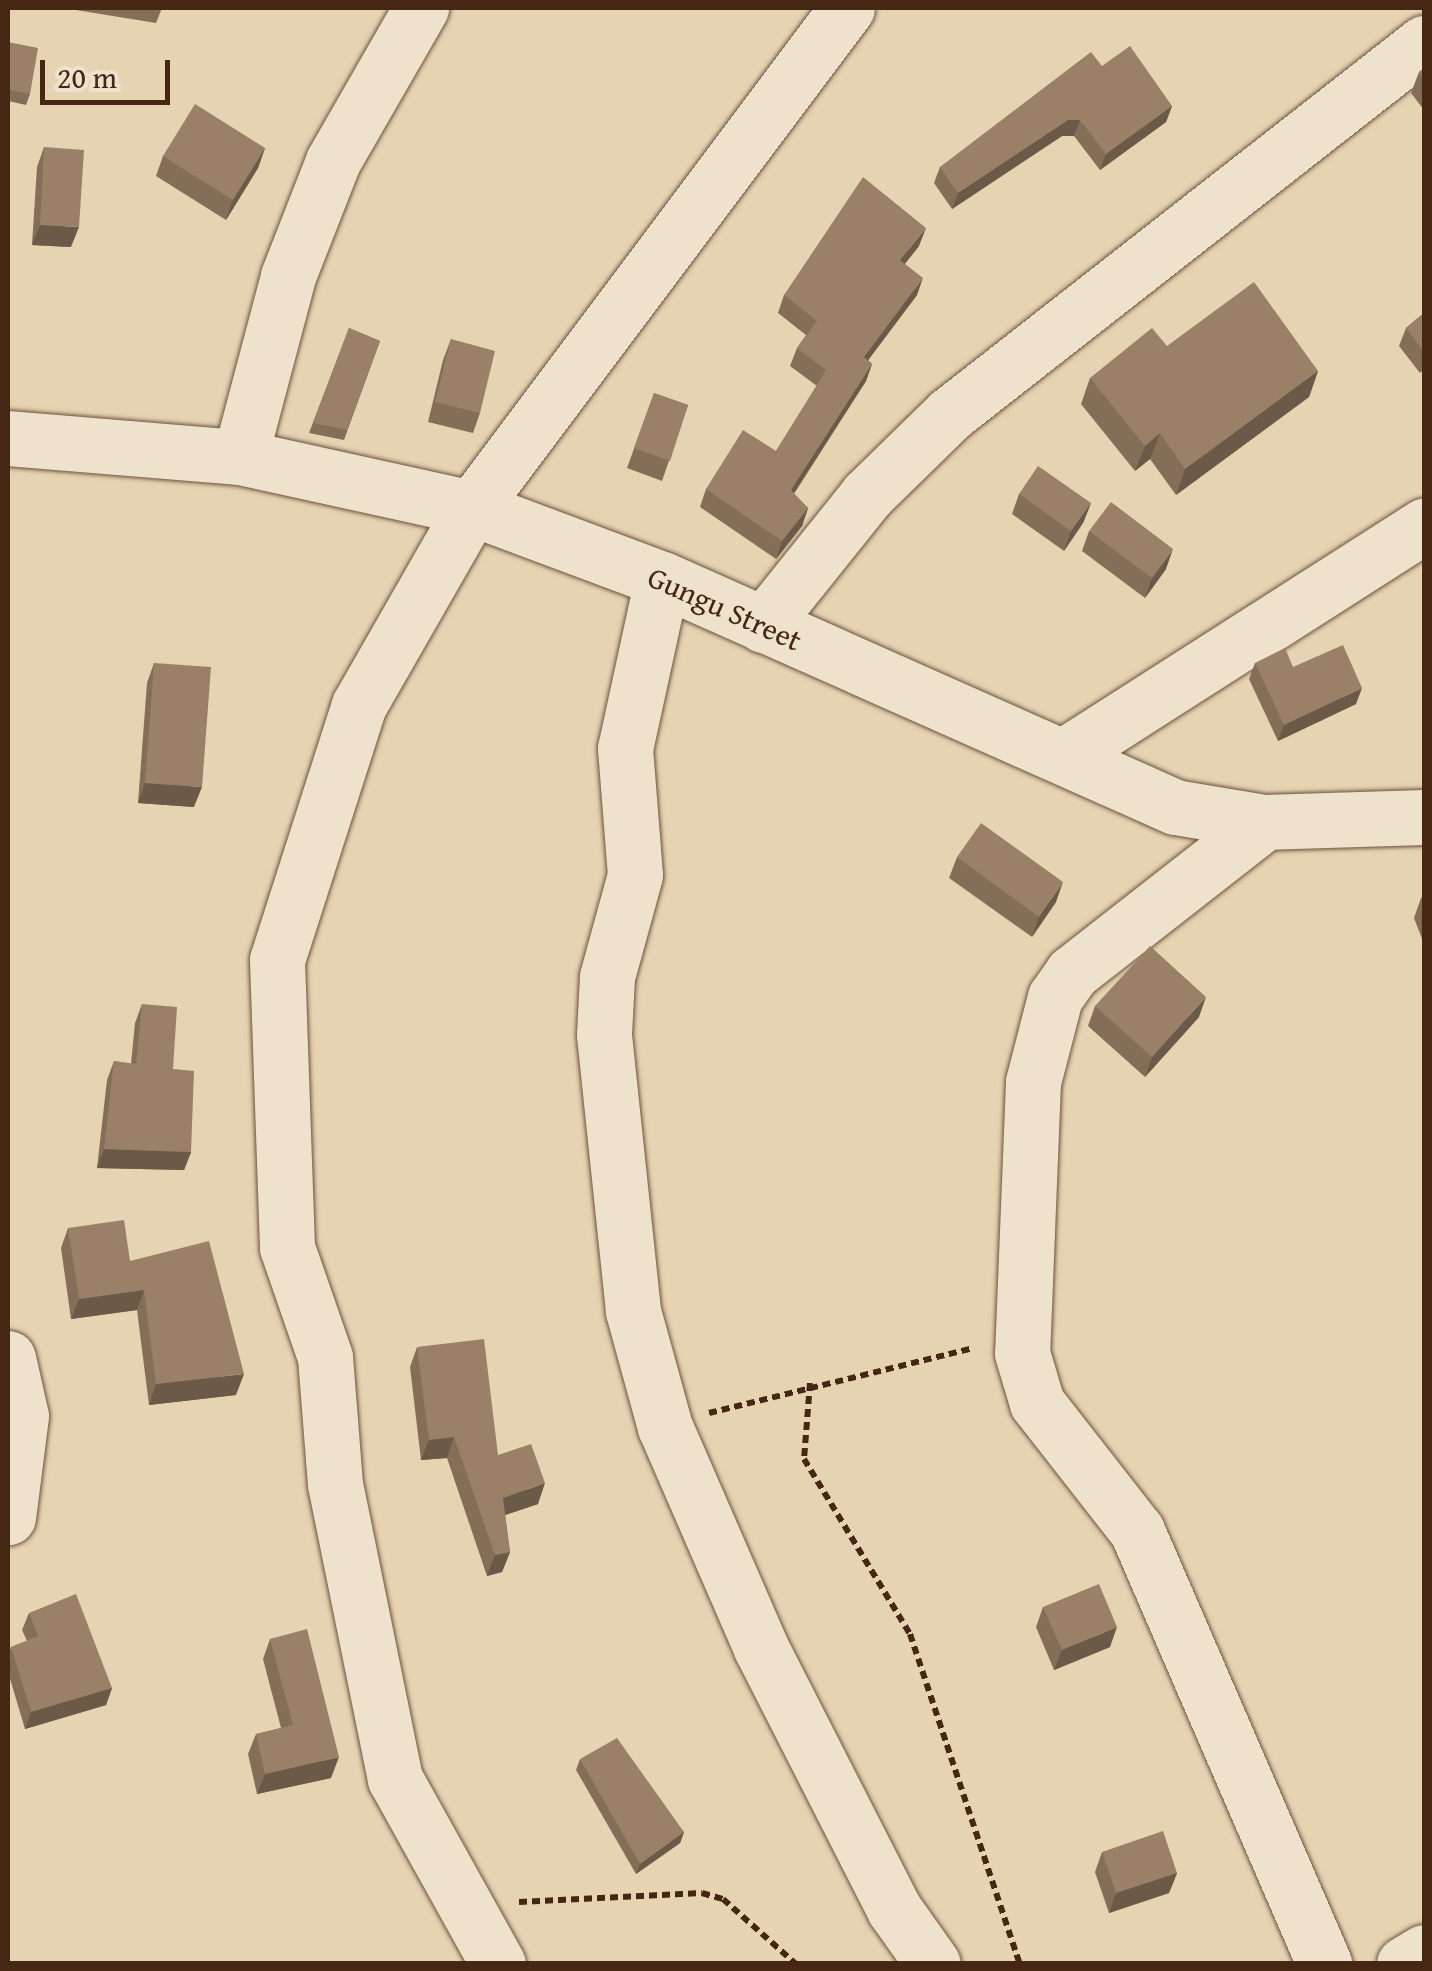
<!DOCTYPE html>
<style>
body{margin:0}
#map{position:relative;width:1432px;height:1971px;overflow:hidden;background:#e6d3b2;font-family:"Gentium Book Plus",serif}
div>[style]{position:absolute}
.path>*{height:6px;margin-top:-3px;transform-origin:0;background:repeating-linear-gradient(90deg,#452714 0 8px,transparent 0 13px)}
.roads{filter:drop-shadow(0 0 2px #6d523c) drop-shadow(0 0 2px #6d523c)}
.minor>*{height:55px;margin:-27.5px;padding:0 27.5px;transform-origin:27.5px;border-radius:27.5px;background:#efe2cd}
.wall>*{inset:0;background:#846e58}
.shaded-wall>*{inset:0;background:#6b5a47}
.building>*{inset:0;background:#998066}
span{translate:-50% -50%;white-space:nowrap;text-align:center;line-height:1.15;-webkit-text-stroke:10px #efe2cd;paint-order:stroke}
.street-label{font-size:30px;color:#452714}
.frame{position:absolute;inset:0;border:10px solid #452714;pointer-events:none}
.scale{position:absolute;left:40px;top:60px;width:130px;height:45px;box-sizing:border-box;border:5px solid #452714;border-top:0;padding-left:12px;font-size:30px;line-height:35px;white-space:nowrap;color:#452714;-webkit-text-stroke:8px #efe2cd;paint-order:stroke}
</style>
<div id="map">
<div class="path">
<i style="left:810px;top:1383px;width:76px;rotate:94.5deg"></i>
<i style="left:804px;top:1459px;width:205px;rotate:58.8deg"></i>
<i style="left:910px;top:1634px;width:348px;rotate:71.6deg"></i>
<i style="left:709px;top:1413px;width:273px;rotate:-13.8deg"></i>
<i style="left:519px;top:1902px;width:183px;rotate:-2.8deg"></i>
<i style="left:702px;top:1893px;width:22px;rotate:16deg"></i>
<i style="left:723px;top:1899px;width:98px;rotate:41.7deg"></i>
</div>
<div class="roads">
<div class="minor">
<i style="left:8px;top:438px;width:233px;rotate:4.7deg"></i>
<i style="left:240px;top:457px;width:238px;rotate:12.4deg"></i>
<i style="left:472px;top:508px;width:203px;rotate:20.5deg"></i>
<i style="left:662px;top:579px;width:561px;rotate:23.96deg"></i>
<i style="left:1175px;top:807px;width:91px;rotate:9.5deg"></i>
<i style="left:1265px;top:822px;width:159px;rotate:-1.8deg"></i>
<i style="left:240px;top:457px;width:187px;rotate:-75.1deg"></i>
<i style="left:288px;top:276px;width:123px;rotate:-68.6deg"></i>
<i style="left:333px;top:161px;width:177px;rotate:-60.1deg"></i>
<i style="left:662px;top:579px;width:173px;rotate:102.3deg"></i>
<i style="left:625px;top:748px;width:127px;rotate:85.5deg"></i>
<i style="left:635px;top:875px;width:106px;rotate:105.4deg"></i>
<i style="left:607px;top:977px;width:58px;rotate:93deg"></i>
<i style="left:604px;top:1035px;width:278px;rotate:84deg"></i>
<i style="left:633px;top:1311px;width:120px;rotate:74.6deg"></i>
<i style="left:665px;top:1427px;width:241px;rotate:66.5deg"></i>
<i style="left:761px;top:1648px;width:293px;rotate:63deg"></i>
<i style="left:894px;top:1909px;width:67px;rotate:54.7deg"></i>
<i style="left:763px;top:625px;width:166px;rotate:-51.3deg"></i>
<i style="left:867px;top:495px;width:116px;rotate:-44.3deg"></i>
<i style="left:950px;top:414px;width:602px;rotate:-38.05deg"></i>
<i style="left:1067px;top:754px;width:424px;rotate:-32.6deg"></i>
<i style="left:1265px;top:822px;width:245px;rotate:142deg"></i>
<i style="left:1072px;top:973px;width:29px;rotate:125deg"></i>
<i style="left:1055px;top:997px;width:88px;rotate:104.5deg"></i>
<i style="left:1033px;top:1082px;width:271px;rotate:92.3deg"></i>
<i style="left:1022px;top:1353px;width:52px;rotate:73.3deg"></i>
<i style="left:1037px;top:1403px;width:162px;rotate:52deg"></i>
<i style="left:1137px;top:1531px;width:472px;rotate:66.6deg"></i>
<i style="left:8px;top:1358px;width:59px;rotate:77.4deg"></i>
<i style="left:21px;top:1416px;width:102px;rotate:97.3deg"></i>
<i style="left:498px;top:1964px;width:212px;rotate:-119.1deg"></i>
<i style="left:395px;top:1779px;width:301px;rotate:-101.5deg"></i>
<i style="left:335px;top:1484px;width:127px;rotate:-94.5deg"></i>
<i style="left:325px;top:1357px;width:116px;rotate:-109.1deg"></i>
<i style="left:287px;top:1247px;width:287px;rotate:-92deg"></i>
<i style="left:277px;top:960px;width:268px;rotate:-72.2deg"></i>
<i style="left:359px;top:705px;width:227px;rotate:-60.2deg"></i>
<i style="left:472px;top:508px;width:625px;rotate:-53.13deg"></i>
<i style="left:1404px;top:1964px;width:23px;rotate:-31deg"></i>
</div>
</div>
<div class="wall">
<i style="clip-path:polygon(76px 8px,162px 8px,156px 23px,76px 10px)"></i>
<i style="clip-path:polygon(8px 42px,30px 94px,26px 105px,8px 101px)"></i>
<i style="clip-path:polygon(1102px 66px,1172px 106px,1166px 122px,1100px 170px,1074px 136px,1062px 136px,952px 209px,934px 183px,940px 167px)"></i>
<i style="clip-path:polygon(1424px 68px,1424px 110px,1411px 93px,1419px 72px)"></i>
<i style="clip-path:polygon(44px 147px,71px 247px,32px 245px,37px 167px)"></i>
<i style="clip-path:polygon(265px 148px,258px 168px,226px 220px,156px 176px,163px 156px)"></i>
<i style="clip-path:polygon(919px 246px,905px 264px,917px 295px,868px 360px,872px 364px,866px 381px,794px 494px,808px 508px,802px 526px,776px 559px,700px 507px,706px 489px,776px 451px,817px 386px,790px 366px,797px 348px,806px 335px,778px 313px,784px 295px)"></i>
<i style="clip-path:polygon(1424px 313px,1424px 369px,1420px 373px,1399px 346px,1406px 328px)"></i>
<i style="clip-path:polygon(349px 328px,380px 341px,344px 440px,309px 433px)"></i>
<i style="clip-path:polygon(451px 339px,480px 413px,473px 433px,428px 422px,443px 360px)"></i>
<i style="clip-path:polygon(1167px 346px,1318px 371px,1309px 397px,1176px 495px,1150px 459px,1135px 471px,1081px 404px,1090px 378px)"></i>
<i style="clip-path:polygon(654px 393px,688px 405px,662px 481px,627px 468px)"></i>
<i style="clip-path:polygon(1019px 494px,1091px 503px,1083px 523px,1064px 551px,1012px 514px)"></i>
<i style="clip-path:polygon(1089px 531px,1166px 569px,1145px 598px,1082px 551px)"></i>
<i style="clip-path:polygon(154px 663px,194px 807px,138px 803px,147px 683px)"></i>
<i style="clip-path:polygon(1255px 663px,1293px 667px,1356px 704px,1278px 741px,1249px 679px)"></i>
<i style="clip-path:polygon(957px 857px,1056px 902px,1032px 937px,949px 878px)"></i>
<i style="clip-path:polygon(1424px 896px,1424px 944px,1414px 918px,1421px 898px)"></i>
<i style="clip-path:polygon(142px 1004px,173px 1069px,191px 1152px,184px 1170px,97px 1168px,107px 1080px,114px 1061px,131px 1064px,135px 1023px)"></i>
<i style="clip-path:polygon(1095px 1006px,1199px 1017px,1145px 1077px,1088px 1026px)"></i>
<i style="clip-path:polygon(68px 1228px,130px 1261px,236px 1395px,149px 1405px,137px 1310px,71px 1319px,61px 1248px)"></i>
<i style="clip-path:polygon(417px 1347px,498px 1455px,538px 1504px,505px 1515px,510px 1552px,502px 1572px,487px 1576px,447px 1458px,421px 1460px,410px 1367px)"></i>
<i style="clip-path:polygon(1043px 1607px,1110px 1647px,1054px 1670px,1036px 1627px)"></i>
<i style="clip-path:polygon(29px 1613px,112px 1688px,106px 1705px,25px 1729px,8px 1672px,8px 1656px,11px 1647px,27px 1641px,22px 1630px)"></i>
<i style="clip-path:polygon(270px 1639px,331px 1778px,257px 1794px,248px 1754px,256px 1734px,281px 1728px,263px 1659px)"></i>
<i style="clip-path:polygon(580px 1759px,684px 1832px,680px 1843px,636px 1874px,576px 1770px)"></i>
<i style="clip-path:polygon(1102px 1852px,1177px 1873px,1169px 1893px,1109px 1913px,1095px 1872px)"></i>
</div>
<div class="shaded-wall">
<i style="clip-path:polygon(1172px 106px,1166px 122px,1100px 170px,1106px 154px)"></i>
<i style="clip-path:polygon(1068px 120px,1080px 120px,1074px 136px,1062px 136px,952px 209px,958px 193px)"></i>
<i style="clip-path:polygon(265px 148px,258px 168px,226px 220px,233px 200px)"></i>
<i style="clip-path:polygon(40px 225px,79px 227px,71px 247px,32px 245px)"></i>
<i style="clip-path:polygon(926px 228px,919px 246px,893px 278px,900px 260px)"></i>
<i style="clip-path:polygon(923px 278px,917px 295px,857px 375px,864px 357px)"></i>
<i style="clip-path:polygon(872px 364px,866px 381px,784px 508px,791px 490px)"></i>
<i style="clip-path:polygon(1318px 371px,1309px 397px,1176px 495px,1185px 469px)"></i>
<i style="clip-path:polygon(1160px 433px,1150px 459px,1135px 471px,1145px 446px)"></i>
<i style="clip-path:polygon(1091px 503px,1083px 523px,1064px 551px,1071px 531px)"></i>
<i style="clip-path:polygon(808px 508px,802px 526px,776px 559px,782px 541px)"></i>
<i style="clip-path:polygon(1173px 549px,1166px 569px,1145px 598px,1152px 578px)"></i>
<i style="clip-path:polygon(1362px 688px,1356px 704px,1278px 741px,1284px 725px)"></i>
<i style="clip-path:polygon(145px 783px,202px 787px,194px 807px,138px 803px)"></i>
<i style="clip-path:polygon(1063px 882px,1056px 902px,1032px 937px,1039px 917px)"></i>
<i style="clip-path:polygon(1206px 997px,1199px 1017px,1145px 1077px,1152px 1057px)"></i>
<i style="clip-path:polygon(104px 1149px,191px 1152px,184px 1170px,97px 1168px)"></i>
<i style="clip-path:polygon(144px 1290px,137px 1310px,71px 1319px,79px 1299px)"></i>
<i style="clip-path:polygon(244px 1374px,236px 1395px,149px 1405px,156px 1384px)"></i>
<i style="clip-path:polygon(454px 1437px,447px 1458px,421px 1460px,429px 1440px)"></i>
<i style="clip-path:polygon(545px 1483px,538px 1504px,496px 1518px,503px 1498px)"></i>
<i style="clip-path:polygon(510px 1552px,502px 1572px,487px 1576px,495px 1555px)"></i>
<i style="clip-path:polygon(1117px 1627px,1110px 1647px,1054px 1670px,1062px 1650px)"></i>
<i style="clip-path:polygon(112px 1688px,106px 1705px,25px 1729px,31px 1712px)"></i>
<i style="clip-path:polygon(339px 1757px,331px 1778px,257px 1794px,265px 1774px)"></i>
<i style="clip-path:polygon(684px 1832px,680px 1843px,636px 1874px,640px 1864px)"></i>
<i style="clip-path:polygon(1177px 1873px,1169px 1893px,1109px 1913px,1116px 1893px)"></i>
</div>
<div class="building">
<i style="clip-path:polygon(8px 42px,38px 48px,30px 94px,8px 90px)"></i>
<i style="clip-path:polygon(1130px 46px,1172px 106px,1106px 154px,1080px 120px,1068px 120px,958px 193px,940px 167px,1091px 52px,1102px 66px)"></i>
<i style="clip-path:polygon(1424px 68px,1424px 80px,1419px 72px)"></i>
<i style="clip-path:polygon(195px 104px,265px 148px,233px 200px,163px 156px)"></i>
<i style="clip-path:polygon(44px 147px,84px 150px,79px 227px,40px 225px)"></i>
<i style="clip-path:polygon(863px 177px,926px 228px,900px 260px,923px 278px,864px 357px,872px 364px,791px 490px,808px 508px,782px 541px,706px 489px,743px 430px,776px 451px,826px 370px,797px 348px,817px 321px,784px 295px)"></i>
<i style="clip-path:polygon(1254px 282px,1318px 371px,1185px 469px,1160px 433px,1145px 446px,1090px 378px,1152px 328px,1167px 346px)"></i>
<i style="clip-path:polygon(1424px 313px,1424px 352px,1406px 328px)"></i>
<i style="clip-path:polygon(349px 328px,380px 341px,347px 430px,313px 423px)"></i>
<i style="clip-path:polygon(451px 339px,495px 351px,480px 413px,435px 402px)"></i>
<i style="clip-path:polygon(654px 393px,688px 405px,670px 461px,634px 448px)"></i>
<i style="clip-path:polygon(1038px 466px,1091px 503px,1071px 531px,1019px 494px)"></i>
<i style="clip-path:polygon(1111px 502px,1173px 549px,1152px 578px,1089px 531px)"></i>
<i style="clip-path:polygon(1343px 645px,1362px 688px,1284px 725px,1255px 663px,1285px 648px,1293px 667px)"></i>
<i style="clip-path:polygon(154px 663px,211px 667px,202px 787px,145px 783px)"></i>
<i style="clip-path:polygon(981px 823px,1063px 882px,1039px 917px,957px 857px)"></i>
<i style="clip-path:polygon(1150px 946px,1206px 997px,1152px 1057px,1095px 1006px)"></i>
<i style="clip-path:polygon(142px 1004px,177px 1007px,173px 1069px,194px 1071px,191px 1152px,104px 1149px,114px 1061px,136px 1064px)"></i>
<i style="clip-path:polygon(124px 1220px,130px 1261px,209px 1241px,244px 1374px,156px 1384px,144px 1290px,79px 1299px,68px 1228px)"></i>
<i style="clip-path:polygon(484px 1339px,498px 1455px,531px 1444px,545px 1483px,503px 1498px,510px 1552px,495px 1555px,454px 1437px,429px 1440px,417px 1347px)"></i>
<i style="clip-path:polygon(1099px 1584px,1117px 1627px,1062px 1650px,1043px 1607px)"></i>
<i style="clip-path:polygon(76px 1594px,112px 1688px,31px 1712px,11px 1647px,38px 1636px,29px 1613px)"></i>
<i style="clip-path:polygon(307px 1629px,339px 1757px,265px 1774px,256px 1734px,293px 1725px,270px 1639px)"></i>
<i style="clip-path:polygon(617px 1738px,684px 1832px,640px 1864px,580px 1759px)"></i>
<i style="clip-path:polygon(1163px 1831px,1177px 1873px,1116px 1893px,1102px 1852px)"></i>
</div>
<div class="street-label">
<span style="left:725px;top:608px;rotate:24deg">Gungu Street</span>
</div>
<div class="frame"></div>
<div class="scale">20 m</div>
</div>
